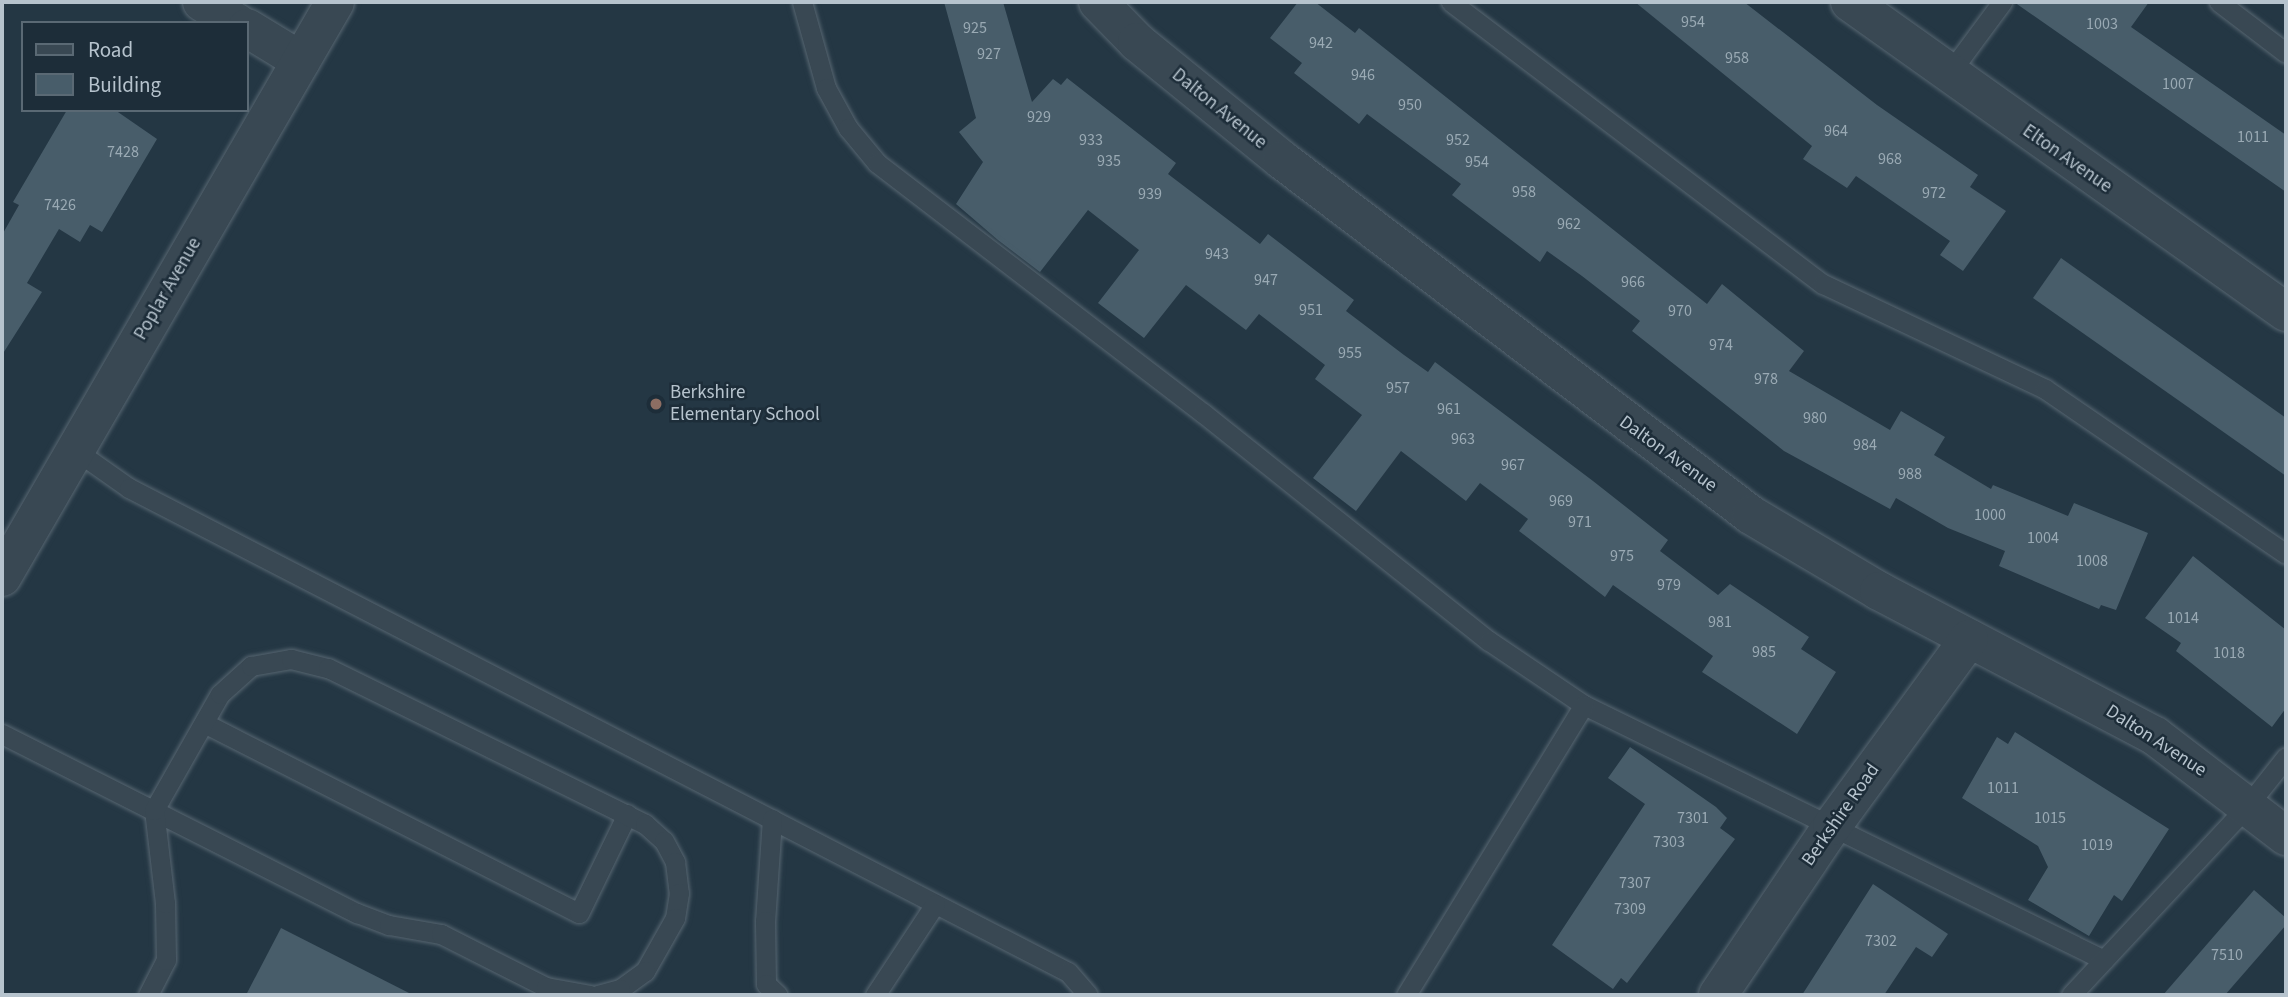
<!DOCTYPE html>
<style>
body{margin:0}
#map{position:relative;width:2288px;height:997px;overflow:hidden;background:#243744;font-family:"Source Sans 3",sans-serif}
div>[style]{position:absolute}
.building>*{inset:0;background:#485d6a}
.roads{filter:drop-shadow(0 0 2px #576671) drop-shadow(0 0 2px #576671)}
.lane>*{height:19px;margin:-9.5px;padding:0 9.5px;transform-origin:9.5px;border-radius:9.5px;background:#394853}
.street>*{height:38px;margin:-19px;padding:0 19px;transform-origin:19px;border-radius:19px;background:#394853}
.dots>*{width:19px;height:19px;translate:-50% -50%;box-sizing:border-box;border:4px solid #1d2d39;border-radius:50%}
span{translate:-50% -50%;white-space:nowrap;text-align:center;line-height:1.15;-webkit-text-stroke:5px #1d2d39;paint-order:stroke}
.number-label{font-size:16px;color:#9aaab4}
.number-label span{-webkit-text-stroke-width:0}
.street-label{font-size:19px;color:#b6c3cd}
.poi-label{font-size:19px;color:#b6c3cd}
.left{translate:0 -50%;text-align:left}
.frame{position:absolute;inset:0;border:4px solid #b6c3cd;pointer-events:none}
.legend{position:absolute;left:21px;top:21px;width:228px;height:91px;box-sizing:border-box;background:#1d2d39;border:2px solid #5a6974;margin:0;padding:9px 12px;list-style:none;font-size:21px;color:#b6c3cd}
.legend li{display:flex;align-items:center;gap:14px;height:35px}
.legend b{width:35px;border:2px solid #5a6974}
</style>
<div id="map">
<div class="building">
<i style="clip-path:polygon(944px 2px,1003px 2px,1032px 102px,1053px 79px,1061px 85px,1067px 78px,1176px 163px,1168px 174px,1260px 244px,1268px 234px,1354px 300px,1346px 311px,1404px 355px,1428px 372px,1435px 362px,1593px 481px,1668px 540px,1660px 551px,1718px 595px,1730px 584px,1809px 637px,1801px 649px,1836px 672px,1797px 734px,1702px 672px,1713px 656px,1613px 585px,1605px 597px,1519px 531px,1528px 519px,1480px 483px,1466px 501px,1401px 451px,1356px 511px,1313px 478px,1362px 415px,1315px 379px,1325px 365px,1259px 314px,1246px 330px,1186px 285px,1144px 338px,1098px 303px,1139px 250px,1088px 210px,1040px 272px,998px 240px,956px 204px,983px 162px,959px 132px,976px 118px)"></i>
<i style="clip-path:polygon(1298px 2px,1315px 2px,1355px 33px,1359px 28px,1707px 304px,1722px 284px,1804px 351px,1789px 371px,1890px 430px,1901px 411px,1945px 437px,1934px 455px,1991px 489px,1993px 485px,2068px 516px,2074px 503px,2148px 533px,2116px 610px,2101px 605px,2099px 609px,1999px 566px,2005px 551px,1948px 528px,1896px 498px,1890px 509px,1784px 451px,1632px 331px,1640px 321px,1582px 276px,1547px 251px,1540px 262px,1452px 195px,1461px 184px,1367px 114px,1359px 124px,1294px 73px,1302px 63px,1270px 38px)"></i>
<i style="clip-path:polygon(1635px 2px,1744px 2px,1877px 105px,1978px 175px,1970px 187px,2006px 211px,1963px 271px,1940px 255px,1950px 241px,1856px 176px,1847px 188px,1803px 159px,1812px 146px)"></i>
<i style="clip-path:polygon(2014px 2px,2149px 2px,2131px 27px,2286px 135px,2286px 192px)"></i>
<i style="clip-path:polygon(67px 110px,115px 110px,157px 139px,102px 232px,90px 225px,80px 242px,59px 229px,27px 283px,42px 292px,2px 355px,2px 235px,19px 205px,13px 202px)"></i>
<i style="clip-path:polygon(2061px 258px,2286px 418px,2286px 476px,2033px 298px)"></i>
<i style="clip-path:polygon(2193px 556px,2286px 630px,2286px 708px,2272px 727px,2176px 651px,2181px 643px,2145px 618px)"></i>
<i style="clip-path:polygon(2015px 732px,2169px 829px,2122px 901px,2114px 895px,2089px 936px,2028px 900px,2048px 867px,2038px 846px,1962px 798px,1997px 737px,2008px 744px)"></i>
<i style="clip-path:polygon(1630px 747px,1716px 807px,1727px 818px,1720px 828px,1735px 839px,1627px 983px,1621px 978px,1613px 989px,1552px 945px,1645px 804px,1608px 778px)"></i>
<i style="clip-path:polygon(1873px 884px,1948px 934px,1932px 957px,1916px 947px,1884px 995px,1802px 995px)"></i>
<i style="clip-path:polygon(2254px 890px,2286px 918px,2286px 925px,2225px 995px,2163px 995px)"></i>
<i style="clip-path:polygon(281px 928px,413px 995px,246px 995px)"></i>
</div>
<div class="roads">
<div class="lane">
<i style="left:802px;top:2px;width:89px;rotate:74.4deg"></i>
<i style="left:826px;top:88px;width:46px;rotate:61.2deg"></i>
<i style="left:848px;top:128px;width:45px;rotate:50.4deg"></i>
<i style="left:877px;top:163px;width:411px;rotate:37.5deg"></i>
<i style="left:1203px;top:413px;width:366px;rotate:38.6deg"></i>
<i style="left:1489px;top:641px;width:115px;rotate:34deg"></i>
<i style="left:1584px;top:705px;width:579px;rotate:26.12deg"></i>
<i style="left:1451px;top:2px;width:467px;rotate:37.2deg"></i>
<i style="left:1823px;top:284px;width:246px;rotate:25.3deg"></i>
<i style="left:2045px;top:389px;width:292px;rotate:34.4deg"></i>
<i style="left:2219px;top:2px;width:84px;rotate:37.3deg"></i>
<i style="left:1948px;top:75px;width:91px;rotate:-53.5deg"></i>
<i style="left:75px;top:450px;width:66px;rotate:35.1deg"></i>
<i style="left:129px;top:488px;width:1056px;rotate:27.27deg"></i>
<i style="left:1068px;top:972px;width:30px;rotate:49deg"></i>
<i style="left:204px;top:723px;width:420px;rotate:26.9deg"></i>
<i style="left:579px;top:913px;width:110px;rotate:-64.1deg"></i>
<i style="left:2px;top:734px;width:398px;rotate:26.8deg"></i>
<i style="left:357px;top:913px;width:34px;rotate:21deg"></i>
<i style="left:389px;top:925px;width:53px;rotate:9.8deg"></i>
<i style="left:441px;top:934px;width:118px;rotate:26.8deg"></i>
<i style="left:546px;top:987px;width:45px;rotate:10.3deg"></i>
<i style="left:772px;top:819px;width:102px;rotate:93.9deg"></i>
<i style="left:765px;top:921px;width:63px;rotate:89.1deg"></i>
<i style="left:766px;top:984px;width:16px;rotate:43deg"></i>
<i style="left:148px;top:995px;width:39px;rotate:-63deg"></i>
<i style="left:166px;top:960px;width:57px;rotate:-91deg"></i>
<i style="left:165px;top:903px;width:94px;rotate:-96.7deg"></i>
<i style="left:154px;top:810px;width:133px;rotate:-60.4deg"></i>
<i style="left:220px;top:694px;width:42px;rotate:-42.1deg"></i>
<i style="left:251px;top:666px;width:41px;rotate:-9.9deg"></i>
<i style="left:291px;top:659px;width:38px;rotate:14deg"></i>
<i style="left:328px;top:668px;width:353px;rotate:26.2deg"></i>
<i style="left:645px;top:824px;width:25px;rotate:42deg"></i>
<i style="left:664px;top:841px;width:24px;rotate:62deg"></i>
<i style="left:675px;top:862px;width:31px;rotate:83deg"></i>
<i style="left:679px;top:893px;width:25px;rotate:99deg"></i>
<i style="left:675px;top:918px;width:61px;rotate:119.5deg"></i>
<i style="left:645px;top:971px;width:31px;rotate:144deg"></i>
<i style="left:620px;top:989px;width:23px;rotate:165deg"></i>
<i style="left:875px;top:995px;width:109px;rotate:-56.6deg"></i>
<i style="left:1406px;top:995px;width:340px;rotate:-58.5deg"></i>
<i style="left:2071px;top:995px;width:260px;rotate:-47deg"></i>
<i style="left:2248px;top:805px;width:61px;rotate:-51.6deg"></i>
</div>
<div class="street">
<i style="left:202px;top:2px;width:41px;rotate:31deg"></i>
<i style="left:1098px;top:2px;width:56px;rotate:45.7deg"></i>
<i style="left:1137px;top:42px;width:187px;rotate:39.1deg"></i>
<i style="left:1282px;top:160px;width:588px;rotate:37.12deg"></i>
<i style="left:1751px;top:515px;width:149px;rotate:30.7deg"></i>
<i style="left:1879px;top:591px;width:312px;rotate:27.7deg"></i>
<i style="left:2155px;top:736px;width:165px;rotate:37.4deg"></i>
<i style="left:1850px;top:2px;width:535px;rotate:35.41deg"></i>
<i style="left:247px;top:28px;width:63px;rotate:31.4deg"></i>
<i style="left:2px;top:577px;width:664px;rotate:-59.92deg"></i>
<i style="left:1718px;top:995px;width:204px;rotate:-56deg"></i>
<i style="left:1832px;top:826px;width:232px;rotate:-53.8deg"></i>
</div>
</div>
<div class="dots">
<i style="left:656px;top:404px;background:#8d6e63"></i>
</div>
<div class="number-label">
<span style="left:1693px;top:22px">954</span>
<span style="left:2102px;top:24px">1003</span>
<span style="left:975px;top:28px">925</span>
<span style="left:1321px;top:43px">942</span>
<span style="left:989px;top:54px">927</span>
<span style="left:1737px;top:58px">958</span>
<span style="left:1363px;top:75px">946</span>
<span style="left:2178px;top:84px">1007</span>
<span style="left:1410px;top:105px">950</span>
<span style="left:1039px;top:117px">929</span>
<span style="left:1836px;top:131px">964</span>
<span style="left:2253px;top:137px">1011</span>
<span style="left:1091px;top:140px">933</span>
<span style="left:1458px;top:140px">952</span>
<span style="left:123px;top:152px">7428</span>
<span style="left:1890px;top:159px">968</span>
<span style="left:1109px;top:161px">935</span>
<span style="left:1477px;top:162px">954</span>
<span style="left:1524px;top:192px">958</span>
<span style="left:1934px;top:193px">972</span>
<span style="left:1150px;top:194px">939</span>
<span style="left:60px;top:205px">7426</span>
<span style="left:1569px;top:224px">962</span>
<span style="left:1217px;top:254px">943</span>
<span style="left:1266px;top:280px">947</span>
<span style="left:1633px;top:282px">966</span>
<span style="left:1311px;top:310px">951</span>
<span style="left:1680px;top:311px">970</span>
<span style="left:1721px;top:345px">974</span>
<span style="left:1350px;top:353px">955</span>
<span style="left:1766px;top:379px">978</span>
<span style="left:1398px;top:388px">957</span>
<span style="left:1449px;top:409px">961</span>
<span style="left:1815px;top:418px">980</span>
<span style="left:1463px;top:439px">963</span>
<span style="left:1865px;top:445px">984</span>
<span style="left:1513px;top:465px">967</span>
<span style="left:1910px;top:474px">988</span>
<span style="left:1561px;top:501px">969</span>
<span style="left:1990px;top:515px">1000</span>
<span style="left:1580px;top:522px">971</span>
<span style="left:2043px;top:538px">1004</span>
<span style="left:1622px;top:556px">975</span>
<span style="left:2092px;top:561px">1008</span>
<span style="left:1669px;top:585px">979</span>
<span style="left:2183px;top:618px">1014</span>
<span style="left:1720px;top:622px">981</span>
<span style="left:1764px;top:652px">985</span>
<span style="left:2229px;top:653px">1018</span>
<span style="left:2003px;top:788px">1011</span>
<span style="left:1693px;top:818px">7301</span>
<span style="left:2050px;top:818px">1015</span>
<span style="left:1669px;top:842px">7303</span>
<span style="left:2097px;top:845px">1019</span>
<span style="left:1635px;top:883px">7307</span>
<span style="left:1630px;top:909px">7309</span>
<span style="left:1881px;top:941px">7302</span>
<span style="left:2227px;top:955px">7510</span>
</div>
<div class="street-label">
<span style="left:1219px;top:109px;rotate:39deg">Dalton Avenue</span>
<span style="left:2067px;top:159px;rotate:35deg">Elton Avenue</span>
<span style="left:168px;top:289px;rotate:-60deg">Poplar Avenue</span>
<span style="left:1668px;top:454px;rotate:36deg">Dalton Avenue</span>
<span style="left:2156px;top:741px;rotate:33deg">Dalton Avenue</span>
<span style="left:1841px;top:815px;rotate:-55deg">Berkshire Road</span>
</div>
<div class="poi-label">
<span class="left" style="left:670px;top:404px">Berkshire<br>Elementary School</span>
</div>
<div class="frame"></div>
<ul class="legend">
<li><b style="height:9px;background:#394853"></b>Road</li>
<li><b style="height:19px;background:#485d6a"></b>Building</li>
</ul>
</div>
